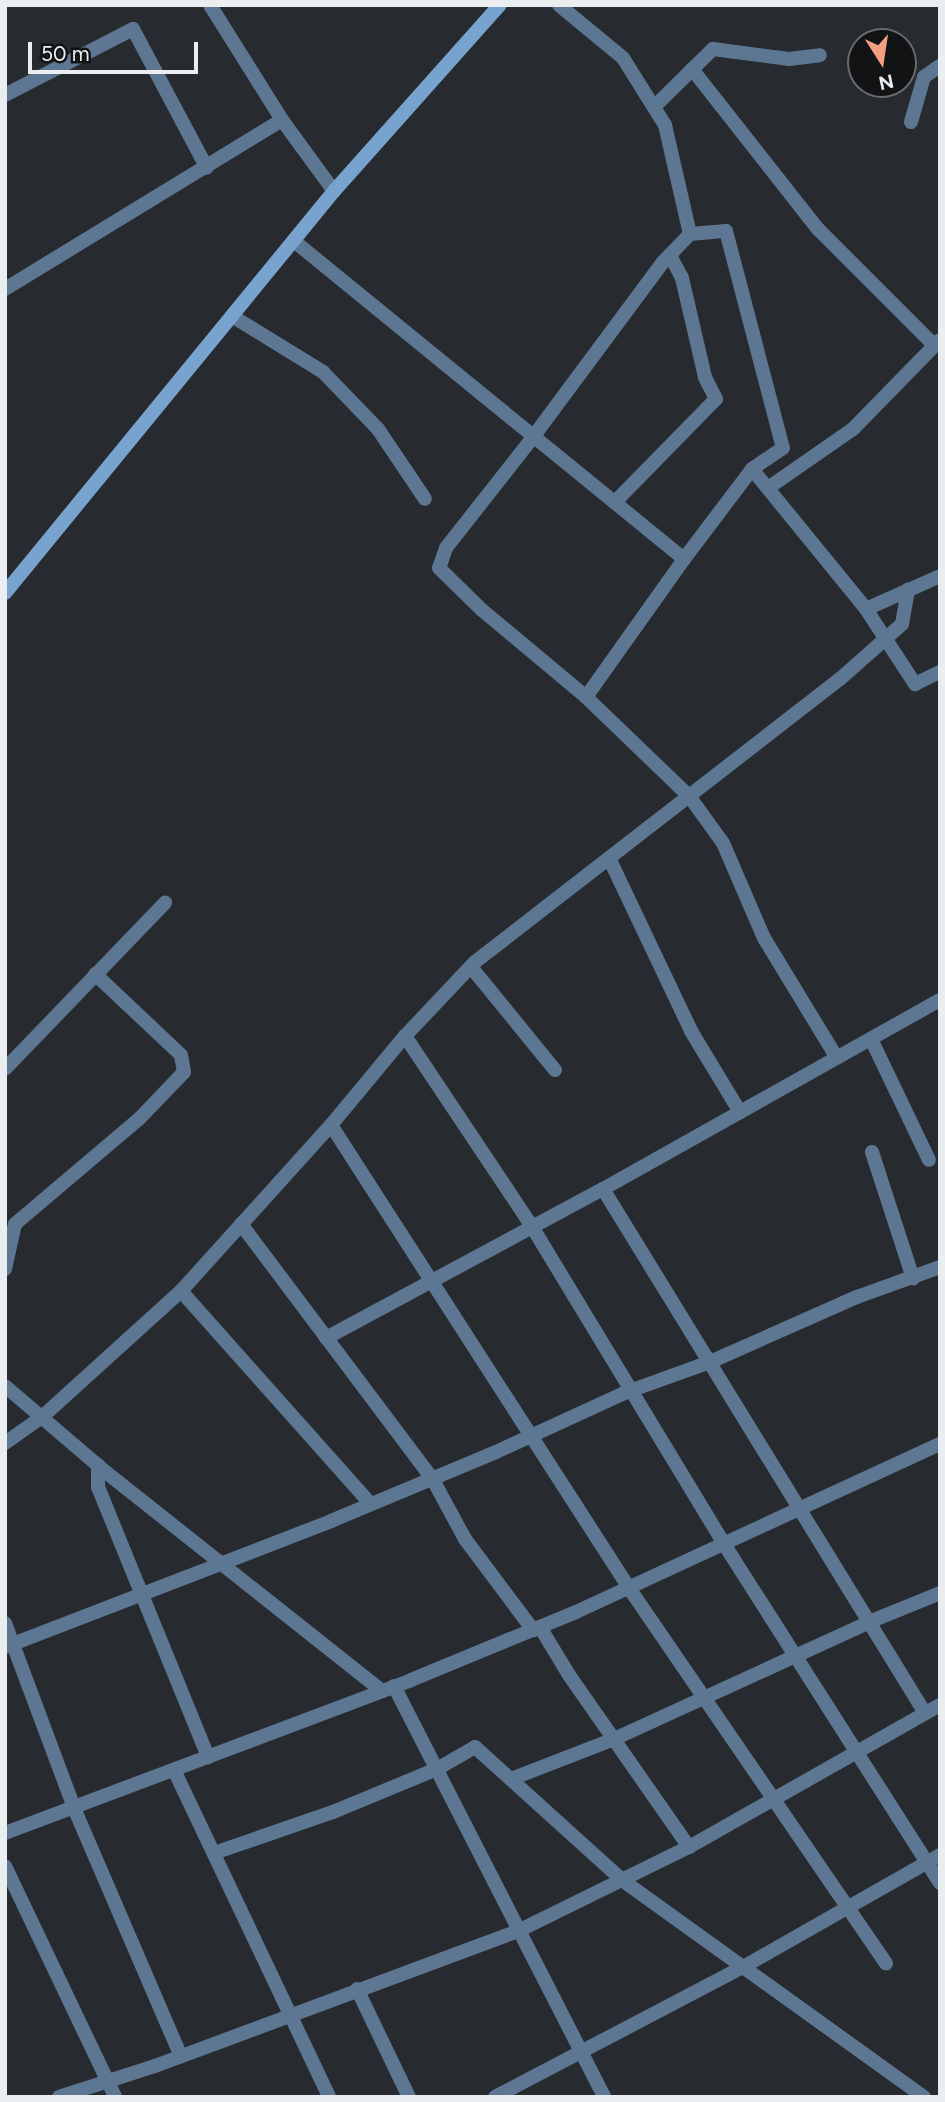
<!DOCTYPE html>
<style>
body{margin:0}
#map{position:relative;width:945px;height:2102px;overflow:hidden;background:#272b2f;font-family:Figtree,sans-serif}
div>[style]{position:absolute}
.street>*{height:14px;margin:-7px;padding:0 7px;transform-origin:7px;border-radius:7px;background:#5d7793}
.secondary>*{height:14px;margin:-7px;padding:0 7px;transform-origin:7px;border-radius:7px;background:#78a3cf}
span{translate:-50% -50%;white-space:nowrap;text-align:center;line-height:1.15;-webkit-text-stroke:7px #111315;paint-order:stroke}
.frame{position:absolute;inset:0;border:7px solid #ebeef0;pointer-events:none}
.north{position:absolute;left:847px;top:28px;width:70px;height:70px;box-sizing:border-box;background:#111315;border:2px solid #686b6d;border-radius:50%;rotate:168deg;font-size:19px;font-weight:700;line-height:28px;text-align:center;color:#ebeef0}
.north::after{content:'';display:block;margin:auto;width:24px;height:32px;background:#f39f82;clip-path:polygon(50% 0,100% 100%,50% 72%,0 100%)}
.scale{position:absolute;left:28px;top:42px;width:170px;height:32px;box-sizing:border-box;border:4px solid #ebeef0;border-top:0;padding-left:9px;font-size:21px;line-height:24px;white-space:nowrap;color:#ebeef0;-webkit-text-stroke:5px #111315;paint-order:stroke}
</style>
<div id="map">
<div class="street">
<i style="left:210px;top:5px;width:136px;rotate:57.9deg"></i>
<i style="left:282px;top:120px;width:88px;rotate:53.8deg"></i>
<i style="left:559px;top:5px;width:83px;rotate:39.6deg"></i>
<i style="left:623px;top:58px;width:79px;rotate:57.9deg"></i>
<i style="left:665px;top:125px;width:112px;rotate:77.1deg"></i>
<i style="left:690px;top:234px;width:39px;rotate:134deg"></i>
<i style="left:663px;top:262px;width:217px;rotate:126.6deg"></i>
<i style="left:534px;top:436px;width:142px;rotate:128.2deg"></i>
<i style="left:446px;top:548px;width:21px;rotate:109deg"></i>
<i style="left:439px;top:568px;width:60px;rotate:44.3deg"></i>
<i style="left:482px;top:610px;width:136px;rotate:39.9deg"></i>
<i style="left:586px;top:697px;width:143px;rotate:43.9deg"></i>
<i style="left:689px;top:796px;width:58px;rotate:54.1deg"></i>
<i style="left:723px;top:843px;width:103px;rotate:66.7deg"></i>
<i style="left:764px;top:938px;width:140px;rotate:58.7deg"></i>
<i style="left:692px;top:69px;width:204px;rotate:51.8deg"></i>
<i style="left:818px;top:229px;width:164px;rotate:45deg"></i>
<i style="left:5px;top:95px;width:144px;rotate:-27.3deg"></i>
<i style="left:133px;top:29px;width:157px;rotate:62deg"></i>
<i style="left:654px;top:107px;width:83px;rotate:-44.5deg"></i>
<i style="left:713px;top:49px;width:77px;rotate:7.5deg"></i>
<i style="left:789px;top:59px;width:31px;rotate:-7deg"></i>
<i style="left:911px;top:122px;width:47px;rotate:-73.9deg"></i>
<i style="left:924px;top:77px;width:19px;rotate:-35deg"></i>
<i style="left:690px;top:234px;width:36px;rotate:-5deg"></i>
<i style="left:726px;top:231px;width:224px;rotate:75.3deg"></i>
<i style="left:783px;top:448px;width:37px;rotate:146deg"></i>
<i style="left:294px;top:241px;width:503px;rotate:39.19deg"></i>
<i style="left:684px;top:559px;width:113px;rotate:-52.9deg"></i>
<i style="left:752px;top:469px;width:181px;rotate:50.8deg"></i>
<i style="left:866px;top:609px;width:81px;rotate:-24deg"></i>
<i style="left:5px;top:289px;width:324px;rotate:-31.4deg"></i>
<i style="left:232px;top:316px;width:107px;rotate:31.6deg"></i>
<i style="left:323px;top:372px;width:79px;rotate:46deg"></i>
<i style="left:378px;top:429px;width:84px;rotate:56.1deg"></i>
<i style="left:768px;top:488px;width:103px;rotate:-34.8deg"></i>
<i style="left:853px;top:429px;width:124px;rotate:-45.7deg"></i>
<i style="left:615px;top:502px;width:144px;rotate:-45.6deg"></i>
<i style="left:716px;top:399px;width:25px;rotate:-117deg"></i>
<i style="left:705px;top:377px;width:102px;rotate:-103.1deg"></i>
<i style="left:682px;top:278px;width:26px;rotate:-118deg"></i>
<i style="left:866px;top:609px;width:90px;rotate:56.8deg"></i>
<i style="left:915px;top:684px;width:28px;rotate:-26deg"></i>
<i style="left:586px;top:697px;width:169px;rotate:-54.6deg"></i>
<i style="left:609px;top:858px;width:191px;rotate:64.6deg"></i>
<i style="left:691px;top:1031px;width:95px;rotate:58.8deg"></i>
<i style="left:471px;top:967px;width:133px;rotate:50.8deg"></i>
<i style="left:405px;top:1036px;width:227px;rotate:56.3deg"></i>
<i style="left:531px;top:1225px;width:373px;rotate:58.8deg"></i>
<i style="left:724px;top:1544px;width:402px;rotate:57.5deg"></i>
<i style="left:871px;top:1039px;width:134px;rotate:64.4deg"></i>
<i style="left:5px;top:1069px;width:231px;rotate:-46.1deg"></i>
<i style="left:331px;top:1125px;width:551px;rotate:57.23deg"></i>
<i style="left:629px;top:1588px;width:455px;rotate:55.6deg"></i>
<i style="left:872px;top:1152px;width:133px;rotate:72deg"></i>
<i style="left:603px;top:1189px;width:615px;rotate:58.43deg"></i>
<i style="left:241px;top:1224px;width:318px;rotate:53.1deg"></i>
<i style="left:432px;top:1478px;width:69px;rotate:61.6deg"></i>
<i style="left:465px;top:1539px;width:114px;rotate:53.2deg"></i>
<i style="left:5px;top:1269px;width:46px;rotate:-77.5deg"></i>
<i style="left:15px;top:1224px;width:162px;rotate:-40.3deg"></i>
<i style="left:139px;top:1119px;width:65px;rotate:-46.2deg"></i>
<i style="left:184px;top:1072px;width:17px;rotate:-100deg"></i>
<i style="left:181px;top:1055px;width:118px;rotate:-136.7deg"></i>
<i style="left:181px;top:1291px;width:285px;rotate:48.3deg"></i>
<i style="left:326px;top:1338px;width:315px;rotate:-28.3deg"></i>
<i style="left:603px;top:1189px;width:386px;rotate:-29.3deg"></i>
<i style="left:5px;top:1386px;width:134px;rotate:40.5deg"></i>
<i style="left:107px;top:1473px;width:351px;rotate:38.4deg"></i>
<i style="left:5px;top:1443px;width:45px;rotate:-35.1deg"></i>
<i style="left:42px;top:1417px;width:188px;rotate:-42.2deg"></i>
<i style="left:181px;top:1291px;width:224px;rotate:-47.9deg"></i>
<i style="left:331px;top:1125px;width:116px;rotate:-50.3deg"></i>
<i style="left:405px;top:1036px;width:102px;rotate:-46.6deg"></i>
<i style="left:475px;top:962px;width:462px;rotate:-37.8deg"></i>
<i style="left:840px;top:679px;width:83px;rotate:-41.6deg"></i>
<i style="left:902px;top:624px;width:35px;rotate:-80deg"></i>
<i style="left:98px;top:1465px;width:22px;rotate:90deg"></i>
<i style="left:98px;top:1487px;width:292px;rotate:67.8deg"></i>
<i style="left:5px;top:1623px;width:197px;rotate:69.5deg"></i>
<i style="left:74px;top:1808px;width:270px;rotate:66.7deg"></i>
<i style="left:540px;top:1627px;width:56px;rotate:58.9deg"></i>
<i style="left:569px;top:1675px;width:210px;rotate:55.1deg"></i>
<i style="left:5px;top:1647px;width:350px;rotate:-21.1deg"></i>
<i style="left:331px;top:1521px;width:179px;rotate:-22.7deg"></i>
<i style="left:496px;top:1452px;width:141px;rotate:-24.7deg"></i>
<i style="left:624px;top:1393px;width:91px;rotate:-19.8deg"></i>
<i style="left:710px;top:1362px;width:161px;rotate:-23.9deg"></i>
<i style="left:857px;top:1297px;width:88px;rotate:-19.9deg"></i>
<i style="left:394px;top:1686px;width:462px;rotate:62.9deg"></i>
<i style="left:174px;top:1770px;width:362px;rotate:64.6deg"></i>
<i style="left:511px;top:1779px;width:110px;rotate:-21.2deg"></i>
<i style="left:614px;top:1739px;width:281px;rotate:-24.6deg"></i>
<i style="left:869px;top:1622px;width:77px;rotate:-22.2deg"></i>
<i style="left:5px;top:1833px;width:434px;rotate:-20.6deg"></i>
<i style="left:411px;top:1680px;width:178px;rotate:-22.4deg"></i>
<i style="left:576px;top:1612px;width:401px;rotate:-24.8deg"></i>
<i style="left:214px;top:1853px;width:126px;rotate:-19deg"></i>
<i style="left:333px;top:1812px;width:113px;rotate:-22.5deg"></i>
<i style="left:437px;top:1769px;width:44px;rotate:-30.1deg"></i>
<i style="left:475px;top:1747px;width:198px;rotate:42.1deg"></i>
<i style="left:622px;top:1880px;width:372px;rotate:35.7deg"></i>
<i style="left:5px;top:1866px;width:256px;rotate:64.5deg"></i>
<i style="left:357px;top:1989px;width:120px;rotate:64.3deg"></i>
<i style="left:59px;top:2097px;width:101px;rotate:-17.9deg"></i>
<i style="left:155px;top:2066px;width:390px;rotate:-20.4deg"></i>
<i style="left:520px;top:1930px;width:188px;rotate:-26.2deg"></i>
<i style="left:689px;top:1847px;width:288px;rotate:-29.5deg"></i>
<i style="left:495px;top:2097px;width:280px;rotate:-27.7deg"></i>
<i style="left:743px;top:1967px;width:227px;rotate:-29.6deg"></i>
</div>
<div class="secondary">
<i style="left:5px;top:593px;width:519px;rotate:-50.7deg"></i>
<i style="left:334px;top:191px;width:249px;rotate:-48.3deg"></i>
</div>
<div class="frame"></div>
<div class="north">N</div>
<div class="scale">50 m</div>
</div>
